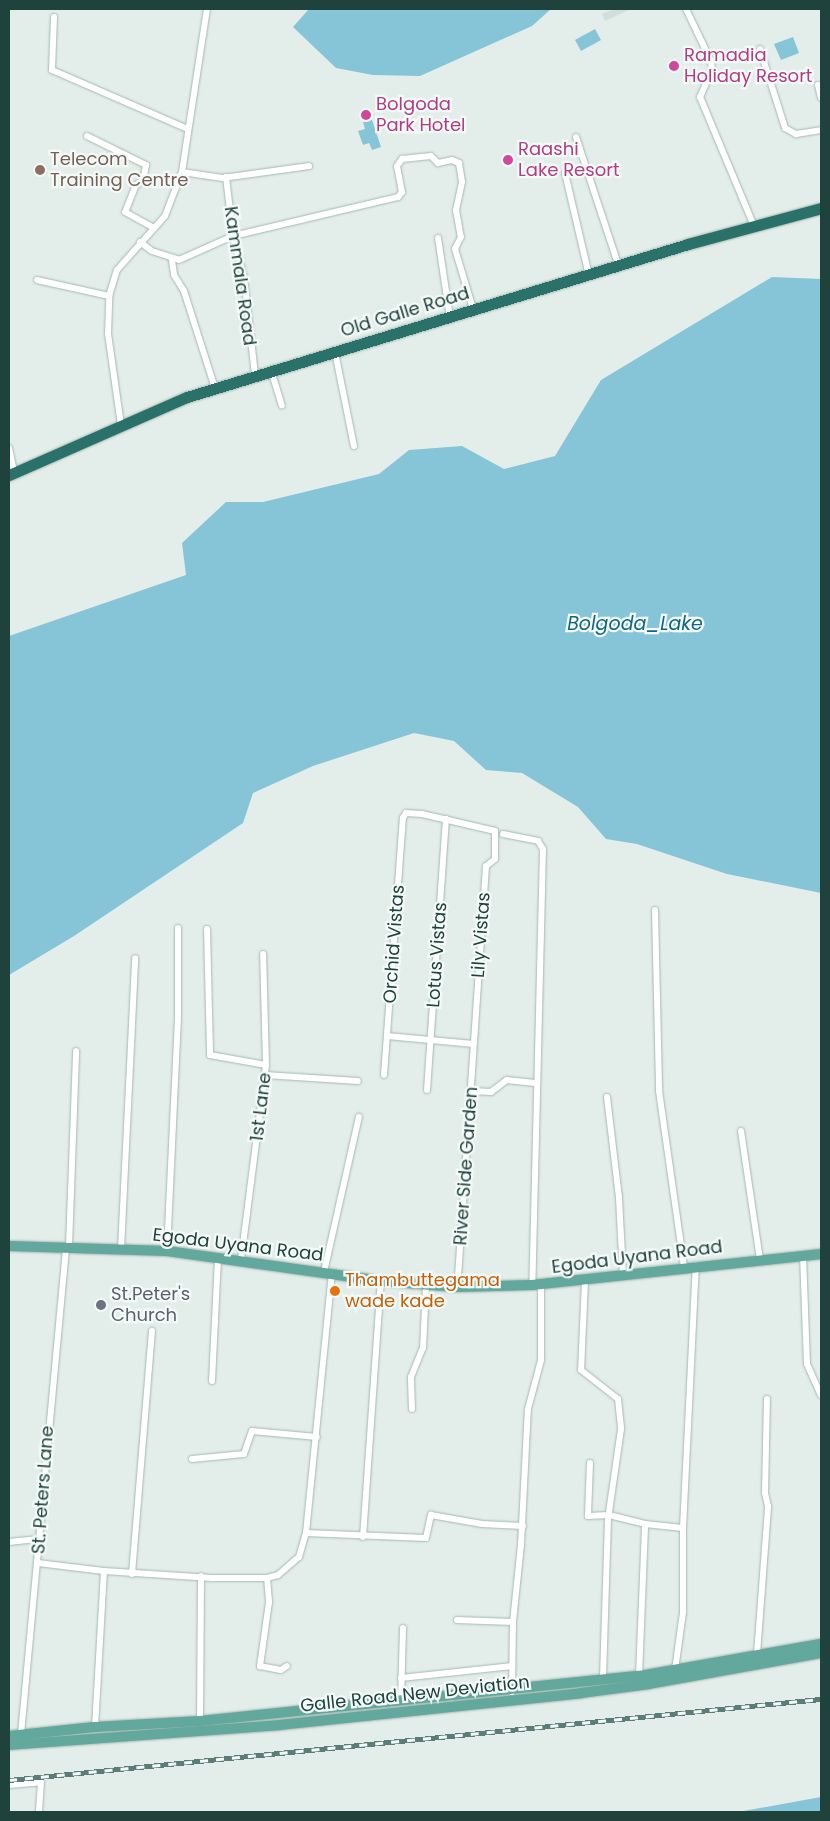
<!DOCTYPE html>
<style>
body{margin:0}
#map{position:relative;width:830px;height:1821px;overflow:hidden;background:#e3eeea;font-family:Poppins,sans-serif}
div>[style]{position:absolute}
.built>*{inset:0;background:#d1ded9}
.water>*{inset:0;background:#86c4d8}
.roads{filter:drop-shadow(0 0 1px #a5b7b2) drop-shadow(0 0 1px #a5b7b2)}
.street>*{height:6px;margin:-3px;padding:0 3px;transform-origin:3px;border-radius:3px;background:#fff}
.primary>*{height:10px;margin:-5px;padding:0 5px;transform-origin:5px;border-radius:5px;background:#63a89d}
.highway>*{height:11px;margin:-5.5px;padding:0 5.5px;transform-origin:5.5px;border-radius:5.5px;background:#297169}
.rail>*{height:4.5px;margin-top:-2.25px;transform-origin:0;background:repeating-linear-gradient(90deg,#f4faf8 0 8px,#5b7d77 0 16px);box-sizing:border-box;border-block:1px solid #5b7d77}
.dots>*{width:14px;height:14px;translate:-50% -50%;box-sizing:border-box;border:2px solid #f4faf8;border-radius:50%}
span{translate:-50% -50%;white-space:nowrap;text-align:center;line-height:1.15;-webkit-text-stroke:4.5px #f4faf8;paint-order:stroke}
.hotel-label{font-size:18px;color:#b23c85}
.left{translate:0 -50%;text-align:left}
.education-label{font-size:18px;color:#785e54}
.street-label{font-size:18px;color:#20423c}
.food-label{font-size:18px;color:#c56008}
.worship-label{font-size:18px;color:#5b616d}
.water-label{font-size:19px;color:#146784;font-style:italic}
.frame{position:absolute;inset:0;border:10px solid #20423c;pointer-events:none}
</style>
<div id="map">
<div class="built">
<i style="clip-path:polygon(614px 9px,631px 9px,605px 21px,602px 14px)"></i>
</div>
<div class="water">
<i style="clip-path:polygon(309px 9px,551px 9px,532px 26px,420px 76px,373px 75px,336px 68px,293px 27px)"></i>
<i style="clip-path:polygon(595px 29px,601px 40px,581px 51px,575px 40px)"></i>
<i style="clip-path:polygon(793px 37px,799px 53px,781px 60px,774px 44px)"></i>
<i style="clip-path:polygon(372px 120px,381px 147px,372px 150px,369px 143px,363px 145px,358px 131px,365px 129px,363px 122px)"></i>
<i style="clip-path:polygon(772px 277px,821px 279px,821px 893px,727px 874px,637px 844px,606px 839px,578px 807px,522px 773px,486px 770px,454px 741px,414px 733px,313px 766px,253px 793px,243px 823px,74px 936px,9px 975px,9px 636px,186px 575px,182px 543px,226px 502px,263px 502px,379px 474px,409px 450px,462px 446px,504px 469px,555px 456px,601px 380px)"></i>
<i style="clip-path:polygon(821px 1797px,821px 1812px,738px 1812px)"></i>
</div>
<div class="roads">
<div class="street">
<i style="left:686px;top:9px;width:58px;rotate:64.3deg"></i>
<i style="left:711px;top:61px;width:9px;rotate:84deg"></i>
<i style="left:712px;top:70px;width:30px;rotate:114deg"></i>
<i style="left:700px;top:97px;width:140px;rotate:67.3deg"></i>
<i style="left:54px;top:17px;width:53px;rotate:92.2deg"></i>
<i style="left:52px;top:70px;width:148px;rotate:23.5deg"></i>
<i style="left:760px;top:49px;width:83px;rotate:72.4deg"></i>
<i style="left:785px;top:128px;width:13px;rotate:29deg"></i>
<i style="left:796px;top:134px;width:25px;rotate:-9deg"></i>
<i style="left:818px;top:85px;width:13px;rotate:77deg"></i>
<i style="left:87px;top:136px;width:66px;rotate:26.2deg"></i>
<i style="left:146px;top:165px;width:15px;rotate:101deg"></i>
<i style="left:143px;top:180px;width:9px;rotate:144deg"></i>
<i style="left:136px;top:185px;width:29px;rotate:112deg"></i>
<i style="left:125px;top:212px;width:33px;rotate:29deg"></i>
<i style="left:576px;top:137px;width:137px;rotate:71.7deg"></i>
<i style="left:182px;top:172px;width:41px;rotate:8.3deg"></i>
<i style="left:223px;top:178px;width:87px;rotate:-7.9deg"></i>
<i style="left:565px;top:173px;width:105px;rotate:76.8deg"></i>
<i style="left:226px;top:177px;width:59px;rotate:83.2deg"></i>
<i style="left:233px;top:236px;width:43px;rotate:75.3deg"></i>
<i style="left:244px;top:278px;width:98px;rotate:83.5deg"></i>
<i style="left:438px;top:238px;width:80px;rotate:81.4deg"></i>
<i style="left:140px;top:242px;width:15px;rotate:37deg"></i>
<i style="left:152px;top:251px;width:28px;rotate:18deg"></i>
<i style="left:179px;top:260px;width:59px;rotate:-24deg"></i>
<i style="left:233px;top:236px;width:170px;rotate:-13.3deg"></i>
<i style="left:398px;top:197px;width:6px;rotate:-51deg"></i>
<i style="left:402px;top:192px;width:26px;rotate:-101deg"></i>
<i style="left:397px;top:166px;width:9px;rotate:-54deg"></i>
<i style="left:402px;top:159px;width:29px;rotate:-6deg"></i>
<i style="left:431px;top:156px;width:10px;rotate:45deg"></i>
<i style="left:438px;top:163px;width:14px;rotate:-12deg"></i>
<i style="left:452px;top:160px;width:8px;rotate:23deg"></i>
<i style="left:459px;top:163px;width:19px;rotate:81deg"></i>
<i style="left:462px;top:182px;width:29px;rotate:102deg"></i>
<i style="left:456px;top:210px;width:27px;rotate:80deg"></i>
<i style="left:461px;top:237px;width:13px;rotate:117deg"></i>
<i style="left:455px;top:249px;width:63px;rotate:73.3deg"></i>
<i style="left:172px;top:260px;width:15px;rotate:82deg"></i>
<i style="left:174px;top:275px;width:19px;rotate:58deg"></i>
<i style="left:184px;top:291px;width:102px;rotate:72.3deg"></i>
<i style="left:37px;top:280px;width:74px;rotate:12.5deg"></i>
<i style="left:335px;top:352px;width:96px;rotate:78.6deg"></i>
<i style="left:271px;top:370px;width:37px;rotate:73deg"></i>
<i style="left:121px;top:425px;width:92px;rotate:-98.1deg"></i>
<i style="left:108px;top:334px;width:38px;rotate:-88deg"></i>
<i style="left:109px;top:296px;width:27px;rotate:-73deg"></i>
<i style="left:117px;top:270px;width:72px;rotate:-48.4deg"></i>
<i style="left:165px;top:216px;width:47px;rotate:-68.9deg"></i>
<i style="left:182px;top:172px;width:165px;rotate:-81.3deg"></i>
<i style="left:9px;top:448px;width:25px;rotate:78deg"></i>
<i style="left:503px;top:834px;width:36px;rotate:11deg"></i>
<i style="left:538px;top:841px;width:9px;rotate:58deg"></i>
<i style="left:543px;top:849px;width:436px;rotate:91.4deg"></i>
<i style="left:655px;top:910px;width:181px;rotate:88.7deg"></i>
<i style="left:659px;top:1091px;width:178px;rotate:81.9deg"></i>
<i style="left:207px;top:929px;width:126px;rotate:88.6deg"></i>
<i style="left:210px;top:1055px;width:57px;rotate:10.1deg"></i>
<i style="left:387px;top:1036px;width:87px;rotate:5.3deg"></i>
<i style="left:265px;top:1075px;width:93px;rotate:3.7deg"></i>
<i style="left:384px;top:1075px;width:258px;rotate:-85.8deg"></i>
<i style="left:403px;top:818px;width:6px;rotate:-59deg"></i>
<i style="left:406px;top:813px;width:16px;rotate:4deg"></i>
<i style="left:422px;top:814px;width:75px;rotate:13.1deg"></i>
<i style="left:495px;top:831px;width:28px;rotate:90deg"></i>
<i style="left:495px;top:859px;width:11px;rotate:142deg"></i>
<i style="left:486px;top:866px;width:422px;rotate:93.9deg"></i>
<i style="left:427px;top:1090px;width:272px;rotate:-86deg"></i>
<i style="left:471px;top:1091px;width:20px;rotate:3deg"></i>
<i style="left:491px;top:1092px;width:20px;rotate:-37deg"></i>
<i style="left:507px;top:1080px;width:30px;rotate:6deg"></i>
<i style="left:607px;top:1097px;width:102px;rotate:83.2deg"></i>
<i style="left:619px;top:1198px;width:77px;rotate:87deg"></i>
<i style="left:741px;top:1131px;width:129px;rotate:81.6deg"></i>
<i style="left:69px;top:1246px;width:195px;rotate:-87.9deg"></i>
<i style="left:121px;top:1249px;width:291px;rotate:-87.2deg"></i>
<i style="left:167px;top:1251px;width:235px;rotate:-87.3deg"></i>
<i style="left:178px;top:1016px;width:88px;rotate:-90deg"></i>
<i style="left:803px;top:1255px;width:109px;rotate:87.9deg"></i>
<i style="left:807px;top:1364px;width:34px;rotate:66deg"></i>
<i style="left:241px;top:1260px;width:197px;rotate:-82.7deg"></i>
<i style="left:266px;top:1065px;width:111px;rotate:-91.5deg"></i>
<i style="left:324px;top:1272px;width:159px;rotate:-77.3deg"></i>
<i style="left:585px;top:1280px;width:90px;rotate:92.5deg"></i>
<i style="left:581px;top:1370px;width:47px;rotate:38.1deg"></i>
<i style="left:618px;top:1399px;width:30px;rotate:84deg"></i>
<i style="left:621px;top:1429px;width:91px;rotate:98.2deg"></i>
<i style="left:608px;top:1519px;width:159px;rotate:91.8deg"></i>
<i style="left:212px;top:1381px;width:124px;rotate:-87.2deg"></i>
<i style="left:412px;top:1409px;width:32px;rotate:-92deg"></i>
<i style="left:411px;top:1377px;width:31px;rotate:-68deg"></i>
<i style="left:423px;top:1348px;width:62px;rotate:-87.2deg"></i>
<i style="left:192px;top:1459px;width:52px;rotate:-5.5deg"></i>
<i style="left:244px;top:1454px;width:24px;rotate:-71deg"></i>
<i style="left:252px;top:1431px;width:65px;rotate:5.3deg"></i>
<i style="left:590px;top:1463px;width:53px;rotate:92.2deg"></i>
<i style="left:588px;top:1516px;width:21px;rotate:-3deg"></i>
<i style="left:609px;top:1515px;width:37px;rotate:14deg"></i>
<i style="left:645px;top:1524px;width:38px;rotate:6deg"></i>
<i style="left:306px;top:1533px;width:262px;rotate:-84.3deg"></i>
<i style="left:363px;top:1537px;width:257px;rotate:-86deg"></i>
<i style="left:9px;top:1542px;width:30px;rotate:-6deg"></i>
<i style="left:38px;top:1563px;width:66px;rotate:6.9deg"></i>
<i style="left:132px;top:1574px;width:244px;rotate:-85.3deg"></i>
<i style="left:267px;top:1578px;width:24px;rotate:85deg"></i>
<i style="left:269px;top:1602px;width:65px;rotate:98deg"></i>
<i style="left:260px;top:1666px;width:21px;rotate:11deg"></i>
<i style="left:281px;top:1670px;width:7px;rotate:-34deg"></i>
<i style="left:457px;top:1620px;width:56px;rotate:2deg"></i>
<i style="left:757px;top:1654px;width:148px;rotate:-85.7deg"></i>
<i style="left:768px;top:1506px;width:13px;rotate:-103deg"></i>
<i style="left:765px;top:1493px;width:94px;rotate:-88.8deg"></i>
<i style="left:675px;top:1670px;width:59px;rotate:-82.1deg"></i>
<i style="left:683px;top:1612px;width:84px;rotate:-90deg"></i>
<i style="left:683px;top:1528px;width:263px;rotate:-87.2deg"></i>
<i style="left:639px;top:1676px;width:152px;rotate:-87.7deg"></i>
<i style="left:401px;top:1678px;width:112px;rotate:-6.2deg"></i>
<i style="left:512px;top:1692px;width:70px;rotate:-89.2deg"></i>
<i style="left:513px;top:1622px;width:77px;rotate:-84.1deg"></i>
<i style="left:521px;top:1545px;width:136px;rotate:-87.1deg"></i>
<i style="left:528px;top:1409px;width:51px;rotate:-75.1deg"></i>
<i style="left:541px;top:1360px;width:76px;rotate:-90deg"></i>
<i style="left:401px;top:1700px;width:72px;rotate:-88.4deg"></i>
<i style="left:200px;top:1721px;width:145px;rotate:-89.6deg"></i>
<i style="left:95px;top:1727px;width:156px;rotate:-86.7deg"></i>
<i style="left:104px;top:1571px;width:108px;rotate:3.7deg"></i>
<i style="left:212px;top:1578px;width:55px"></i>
<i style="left:267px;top:1578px;width:11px;rotate:-15deg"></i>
<i style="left:278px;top:1575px;width:28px;rotate:-41deg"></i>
<i style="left:299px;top:1557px;width:25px;rotate:-74deg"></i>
<i style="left:306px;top:1533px;width:120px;rotate:2.4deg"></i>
<i style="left:426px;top:1538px;width:24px;rotate:-78deg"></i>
<i style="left:431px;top:1515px;width:52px;rotate:10deg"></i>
<i style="left:482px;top:1524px;width:41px;rotate:2.8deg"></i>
<i style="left:21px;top:1734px;width:490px;rotate:-84.7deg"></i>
<i style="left:9px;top:1785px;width:32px;rotate:-5deg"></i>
<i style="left:41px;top:1782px;width:30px;rotate:94deg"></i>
</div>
<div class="primary">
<i style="left:9px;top:1246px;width:158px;rotate:1.8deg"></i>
<i style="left:167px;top:1251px;width:216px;rotate:8deg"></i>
<i style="left:381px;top:1281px;width:76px;rotate:4.5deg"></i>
<i style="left:457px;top:1287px;width:75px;rotate:-1.5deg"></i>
<i style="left:532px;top:1285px;width:291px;rotate:-6.1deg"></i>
<i style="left:9px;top:1736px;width:86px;rotate:-6deg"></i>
<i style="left:95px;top:1727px;width:105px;rotate:-3.3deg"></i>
<i style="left:200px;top:1721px;width:441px;rotate:-5.9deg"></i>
<i style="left:639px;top:1676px;width:185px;rotate:-10deg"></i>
<i style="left:9px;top:1745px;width:271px;rotate:-4.2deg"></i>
<i style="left:279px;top:1725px;width:304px;rotate:-6deg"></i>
<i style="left:581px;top:1693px;width:69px;rotate:-7.5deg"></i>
<i style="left:649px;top:1684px;width:175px;rotate:-10.2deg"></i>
</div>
<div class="highway">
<i style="left:9px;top:475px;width:194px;rotate:-23.7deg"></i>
<i style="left:187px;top:397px;width:524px;rotate:-16.98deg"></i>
<i style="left:688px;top:244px;width:138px;rotate:-15.1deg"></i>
</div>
</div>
<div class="rail">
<i style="left:9px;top:1780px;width:816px;rotate:-5.7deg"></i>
</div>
<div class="dots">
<i style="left:674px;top:66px;background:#d1479c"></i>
<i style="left:366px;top:115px;background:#d1479c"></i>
<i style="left:508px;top:160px;background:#d1479c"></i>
<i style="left:40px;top:170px;background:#8d6e63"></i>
<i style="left:335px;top:1291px;background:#e8710a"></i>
<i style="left:101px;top:1305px;background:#6b7280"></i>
</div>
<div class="hotel-label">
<span class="left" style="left:684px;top:66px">Ramadia<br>Holiday Resort</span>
<span class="left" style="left:376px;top:115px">Bolgoda<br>Park Hotel</span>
<span class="left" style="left:518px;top:160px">Raashi<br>Lake Resort</span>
</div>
<div class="education-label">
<span class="left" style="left:50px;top:170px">Telecom<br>Training Centre</span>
</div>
<div class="street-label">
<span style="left:240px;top:276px;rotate:82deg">Kammala Road</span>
<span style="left:405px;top:312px;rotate:-17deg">Old Galle Road</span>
<span style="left:481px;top:935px;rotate:-86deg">Lily Vistas</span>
<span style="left:394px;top:944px;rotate:-86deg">Orchid Vistas</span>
<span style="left:437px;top:955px;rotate:-86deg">Lotus Vistas</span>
<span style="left:261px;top:1107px;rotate:-83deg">1st Lane</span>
<span style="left:466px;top:1166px;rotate:-86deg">River Side Garden</span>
<span style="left:238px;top:1245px;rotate:7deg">Egoda Uyana Road</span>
<span style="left:637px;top:1257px;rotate:-7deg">Egoda Uyana Road</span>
<span style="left:43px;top:1490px;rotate:-86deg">St. Peters Lane</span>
<span style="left:415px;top:1694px;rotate:-6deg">Galle Road New Deviation</span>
</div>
<div class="food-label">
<span class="left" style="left:345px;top:1291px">Thambuttegama<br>wade kade</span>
</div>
<div class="worship-label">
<span class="left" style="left:111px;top:1305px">St.Peter's<br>Church</span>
</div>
<div class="water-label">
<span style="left:635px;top:624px">Bolgoda_Lake</span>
</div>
<div class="frame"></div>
</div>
